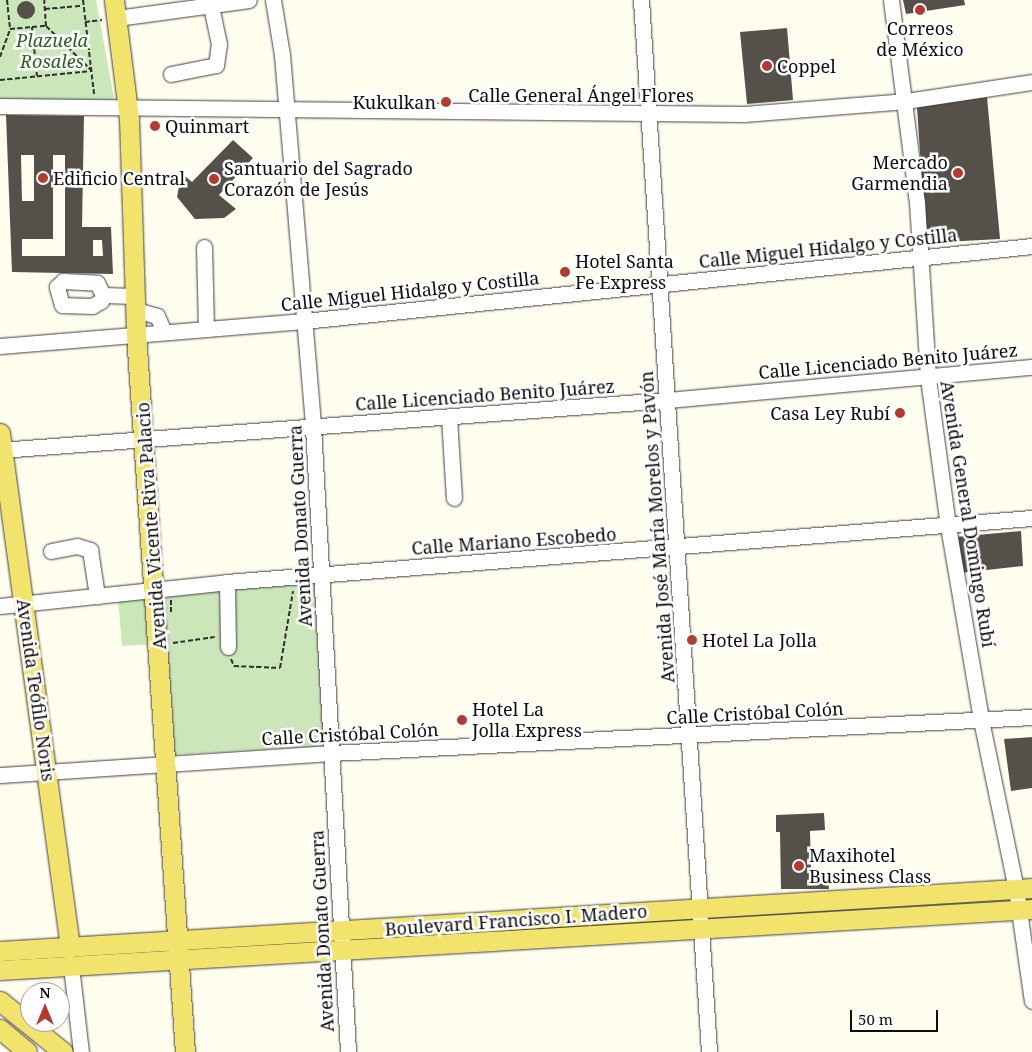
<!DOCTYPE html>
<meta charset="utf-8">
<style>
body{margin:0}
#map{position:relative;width:1032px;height:1052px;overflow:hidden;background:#fefdee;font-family:"Noto Serif",serif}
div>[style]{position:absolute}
.green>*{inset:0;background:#cbe7ba}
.building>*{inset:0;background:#55504a}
.round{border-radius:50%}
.path>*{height:2px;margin-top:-1px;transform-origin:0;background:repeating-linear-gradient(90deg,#2f2f2f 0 5px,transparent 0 7.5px)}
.roads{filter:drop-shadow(0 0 1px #404040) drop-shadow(0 0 1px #404040)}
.minor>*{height:15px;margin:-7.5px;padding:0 7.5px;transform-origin:7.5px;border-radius:7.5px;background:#fff}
.major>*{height:19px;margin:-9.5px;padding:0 9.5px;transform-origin:9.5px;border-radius:9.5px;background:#f1e36c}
.dots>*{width:14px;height:14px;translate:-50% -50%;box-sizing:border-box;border:2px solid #fff;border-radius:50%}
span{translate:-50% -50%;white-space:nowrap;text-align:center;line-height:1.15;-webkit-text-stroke:5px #fff;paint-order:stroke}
.poi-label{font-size:18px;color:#0d0d0d}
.left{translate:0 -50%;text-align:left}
.right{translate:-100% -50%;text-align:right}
.park-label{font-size:18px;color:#266121;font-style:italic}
.street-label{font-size:18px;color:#0d0d0d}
.north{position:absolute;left:20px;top:982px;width:50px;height:50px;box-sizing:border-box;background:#fff;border:1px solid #9e9e9e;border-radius:50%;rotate:0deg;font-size:14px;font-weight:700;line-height:20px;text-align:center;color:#0d0d0d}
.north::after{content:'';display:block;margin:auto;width:18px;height:22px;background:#b53a2d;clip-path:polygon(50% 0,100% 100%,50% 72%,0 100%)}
.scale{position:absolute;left:850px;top:1010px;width:88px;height:22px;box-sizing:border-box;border:2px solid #0d0d0d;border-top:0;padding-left:6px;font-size:15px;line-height:18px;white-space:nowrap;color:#0d0d0d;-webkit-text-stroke:4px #fff;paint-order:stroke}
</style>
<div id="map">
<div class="green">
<i style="clip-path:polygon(0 0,96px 0,115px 104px,0 102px)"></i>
<i style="clip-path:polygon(316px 581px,324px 746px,175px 755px,159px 594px)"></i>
<i style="clip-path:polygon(147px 595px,156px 644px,122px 646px,118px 598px)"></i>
</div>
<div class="building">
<i style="clip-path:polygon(903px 0,964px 0,965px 5px,906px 14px)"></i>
<i class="round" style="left:17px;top:1px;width:18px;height:18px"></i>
<i style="clip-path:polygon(787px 28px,793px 100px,747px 104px,740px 32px)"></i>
<i style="clip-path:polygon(987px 97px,1000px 239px,926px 243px,917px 107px)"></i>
<i style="clip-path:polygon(evenodd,6px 115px,84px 116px,82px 227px,111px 227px,113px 274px,12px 272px,6px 115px,21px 155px,34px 155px,34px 201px,22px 201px,21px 155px,6px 115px,53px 155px,65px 155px,65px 256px,22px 256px,22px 239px,53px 239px,53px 155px,6px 115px,93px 240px,102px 240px,103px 256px,93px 256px,93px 240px)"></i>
<i style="clip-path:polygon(233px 140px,253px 158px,219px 195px,236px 209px,224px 218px,195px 219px,177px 197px,179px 186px,185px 176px,192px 182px)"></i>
<i style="clip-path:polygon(1021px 531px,1023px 566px,960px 573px,955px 537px)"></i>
<i style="clip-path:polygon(1032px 737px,1032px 788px,1011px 791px,1004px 739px)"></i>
<i style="clip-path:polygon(824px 813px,825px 830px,810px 831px,811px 870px,828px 873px,829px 889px,781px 889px,780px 832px,776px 832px,776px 815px)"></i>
</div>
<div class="path">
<i style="left:7px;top:0;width:29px;rotate:84deg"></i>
<i style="left:10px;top:29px;width:36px;rotate:-5deg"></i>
<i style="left:46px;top:26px;width:26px;rotate:-94deg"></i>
<i style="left:83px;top:0;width:95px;rotate:83.3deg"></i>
<i style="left:45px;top:9px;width:37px;rotate:-5deg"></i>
<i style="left:85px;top:22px;width:17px;rotate:-7deg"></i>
<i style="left:46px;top:26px;width:64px;rotate:44.4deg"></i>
<i style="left:32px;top:27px;width:49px;rotate:84.2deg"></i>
<i style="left:0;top:57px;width:30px;rotate:-70deg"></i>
<i style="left:0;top:80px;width:92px;rotate:-5.6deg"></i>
<i style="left:171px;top:600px;width:13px;rotate:90deg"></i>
<i style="left:173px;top:643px;width:42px;rotate:-8.1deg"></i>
<i style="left:231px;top:659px;width:8px;rotate:67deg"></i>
<i style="left:234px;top:666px;width:46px;rotate:2.5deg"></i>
<i style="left:280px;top:668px;width:78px;rotate:-80.4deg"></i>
</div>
<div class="roads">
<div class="minor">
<i style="left:273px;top:0;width:56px;rotate:80.7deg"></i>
<i style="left:282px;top:55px;width:373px;rotate:85.2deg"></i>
<i style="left:313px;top:427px;width:626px;rotate:86.79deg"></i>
<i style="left:641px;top:0;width:1054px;rotate:86.3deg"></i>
<i style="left:891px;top:0;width:204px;rotate:82.7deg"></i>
<i style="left:917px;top:202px;width:176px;rotate:86.4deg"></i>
<i style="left:928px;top:378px;width:149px;rotate:82.3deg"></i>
<i style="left:948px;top:526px;width:197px;rotate:80.3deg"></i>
<i style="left:981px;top:720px;width:173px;rotate:78.3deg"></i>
<i style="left:1016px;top:889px;width:113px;rotate:81.9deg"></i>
<i style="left:117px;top:18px;width:133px;rotate:-7.8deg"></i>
<i style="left:171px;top:74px;width:46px;rotate:-11.3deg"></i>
<i style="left:216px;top:65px;width:21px;rotate:-82deg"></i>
<i style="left:219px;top:44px;width:40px;rotate:-102deg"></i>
<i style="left:0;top:106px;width:744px;rotate:0.62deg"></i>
<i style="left:744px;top:114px;width:163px;rotate:-4.6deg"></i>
<i style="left:906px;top:101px;width:127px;rotate:-8.6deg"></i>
<i style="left:204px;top:247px;width:82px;rotate:88.6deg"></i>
<i style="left:63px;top:281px;width:34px;rotate:3deg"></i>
<i style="left:97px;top:283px;width:13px;rotate:63deg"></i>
<i style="left:103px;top:295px;width:6px;rotate:108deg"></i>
<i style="left:101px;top:301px;width:10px;rotate:151deg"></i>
<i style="left:92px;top:306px;width:30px;rotate:-178deg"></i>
<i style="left:62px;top:305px;width:19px;rotate:-106deg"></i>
<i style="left:57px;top:287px;width:8px;rotate:-45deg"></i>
<i style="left:103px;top:295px;width:32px;rotate:2deg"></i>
<i style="left:136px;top:310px;width:22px;rotate:16deg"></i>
<i style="left:157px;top:316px;width:17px;rotate:66deg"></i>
<i style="left:0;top:346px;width:305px;rotate:-4.7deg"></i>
<i style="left:304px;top:321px;width:732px;rotate:-5.88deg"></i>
<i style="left:449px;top:417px;width:81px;rotate:86.5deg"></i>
<i style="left:0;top:450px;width:669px;rotate:-4.29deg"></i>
<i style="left:667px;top:400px;width:366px;rotate:-5.2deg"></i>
<i style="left:51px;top:551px;width:26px;rotate:-11deg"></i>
<i style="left:77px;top:546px;width:14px;rotate:17deg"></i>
<i style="left:90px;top:550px;width:47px;rotate:81.3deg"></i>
<i style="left:227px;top:582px;width:65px;rotate:89.1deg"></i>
<i style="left:0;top:606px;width:228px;rotate:-6deg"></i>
<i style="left:227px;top:582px;width:808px;rotate:-4.55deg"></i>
<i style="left:0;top:775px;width:332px;rotate:-3.8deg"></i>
<i style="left:331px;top:753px;width:702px;rotate:-2.94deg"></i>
<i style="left:71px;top:966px;width:87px;rotate:83.4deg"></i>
</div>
<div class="major">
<i style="left:114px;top:0;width:120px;rotate:82.8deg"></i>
<i style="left:129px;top:119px;width:215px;rotate:88.1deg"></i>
<i style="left:136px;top:334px;width:720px;rotate:86.1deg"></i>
<i style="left:0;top:433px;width:519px;rotate:82.24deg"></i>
<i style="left:0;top:951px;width:1034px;rotate:-3.49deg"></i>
<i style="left:0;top:970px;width:1034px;rotate:-3.38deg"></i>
<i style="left:0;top:1001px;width:81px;rotate:39deg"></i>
<i style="left:0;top:1029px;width:35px;rotate:40deg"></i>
</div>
</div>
<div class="dots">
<i style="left:920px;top:10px;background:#b53a2d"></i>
<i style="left:767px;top:66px;background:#b53a2d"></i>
<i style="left:446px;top:102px;background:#b53a2d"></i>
<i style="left:155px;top:126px;background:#b53a2d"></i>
<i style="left:958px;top:173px;background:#b53a2d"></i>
<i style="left:43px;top:178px;background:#b53a2d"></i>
<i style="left:214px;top:179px;background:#b53a2d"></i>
<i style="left:565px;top:272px;background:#b53a2d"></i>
<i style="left:900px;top:413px;background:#b53a2d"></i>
<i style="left:692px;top:640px;background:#b53a2d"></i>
<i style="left:462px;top:720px;background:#b53a2d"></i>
<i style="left:799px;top:866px;background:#b53a2d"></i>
</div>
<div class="poi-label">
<span style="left:920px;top:39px">Correos<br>de México</span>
<span class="left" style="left:777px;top:66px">Coppel</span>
<span class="right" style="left:436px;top:102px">Kukulkan</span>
<span class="left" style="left:165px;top:126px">Quinmart</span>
<span class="right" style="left:948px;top:173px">Mercado<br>Garmendia</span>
<span class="left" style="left:224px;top:179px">Santuario del Sagrado<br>Corazón de Jesús</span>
<span class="left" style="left:53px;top:178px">Edificio Central</span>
<span class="left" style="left:575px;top:272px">Hotel Santa<br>Fe Express</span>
<span class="right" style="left:890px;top:413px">Casa Ley Rubí</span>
<span class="left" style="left:702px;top:640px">Hotel La Jolla</span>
<span class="left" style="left:472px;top:720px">Hotel La<br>Jolla Express</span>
<span class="left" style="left:809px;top:866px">Maxihotel<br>Business Class</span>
</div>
<div class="park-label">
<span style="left:52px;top:51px">Plazuela<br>Rosales</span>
</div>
<div class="street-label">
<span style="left:581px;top:95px">Calle General Ángel Flores</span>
<span style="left:828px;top:248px;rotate:-6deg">Calle Miguel Hidalgo y Costilla</span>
<span style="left:410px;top:291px;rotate:-6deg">Calle Miguel Hidalgo y Costilla</span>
<span style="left:888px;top:361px;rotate:-5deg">Calle Licenciado Benito Juárez</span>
<span style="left:485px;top:395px;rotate:-4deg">Calle Licenciado Benito Juárez</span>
<span style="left:968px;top:514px;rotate:81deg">Avenida General Domingo Rubí</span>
<span style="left:151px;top:526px;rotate:-94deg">Avenida Vicente Riva Palacio</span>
<span style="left:300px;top:526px;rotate:-93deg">Avenida Donato Guerra</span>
<span style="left:657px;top:527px;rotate:-94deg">Avenida José María Morelos y Pavón</span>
<span style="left:514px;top:541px;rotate:-4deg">Calle Mariano Escobedo</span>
<span style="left:36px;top:690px;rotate:82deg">Avenida Teófilo Noris</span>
<span style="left:755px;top:713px;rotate:-3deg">Calle Cristóbal Colón</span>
<span style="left:350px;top:734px;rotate:-3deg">Calle Cristóbal Colón</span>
<span style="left:516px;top:920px;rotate:-4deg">Boulevard Francisco I. Madero</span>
<span style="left:322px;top:931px;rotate:-93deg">Avenida Donato Guerra</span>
</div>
<div class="north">N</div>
<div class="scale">50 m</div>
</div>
